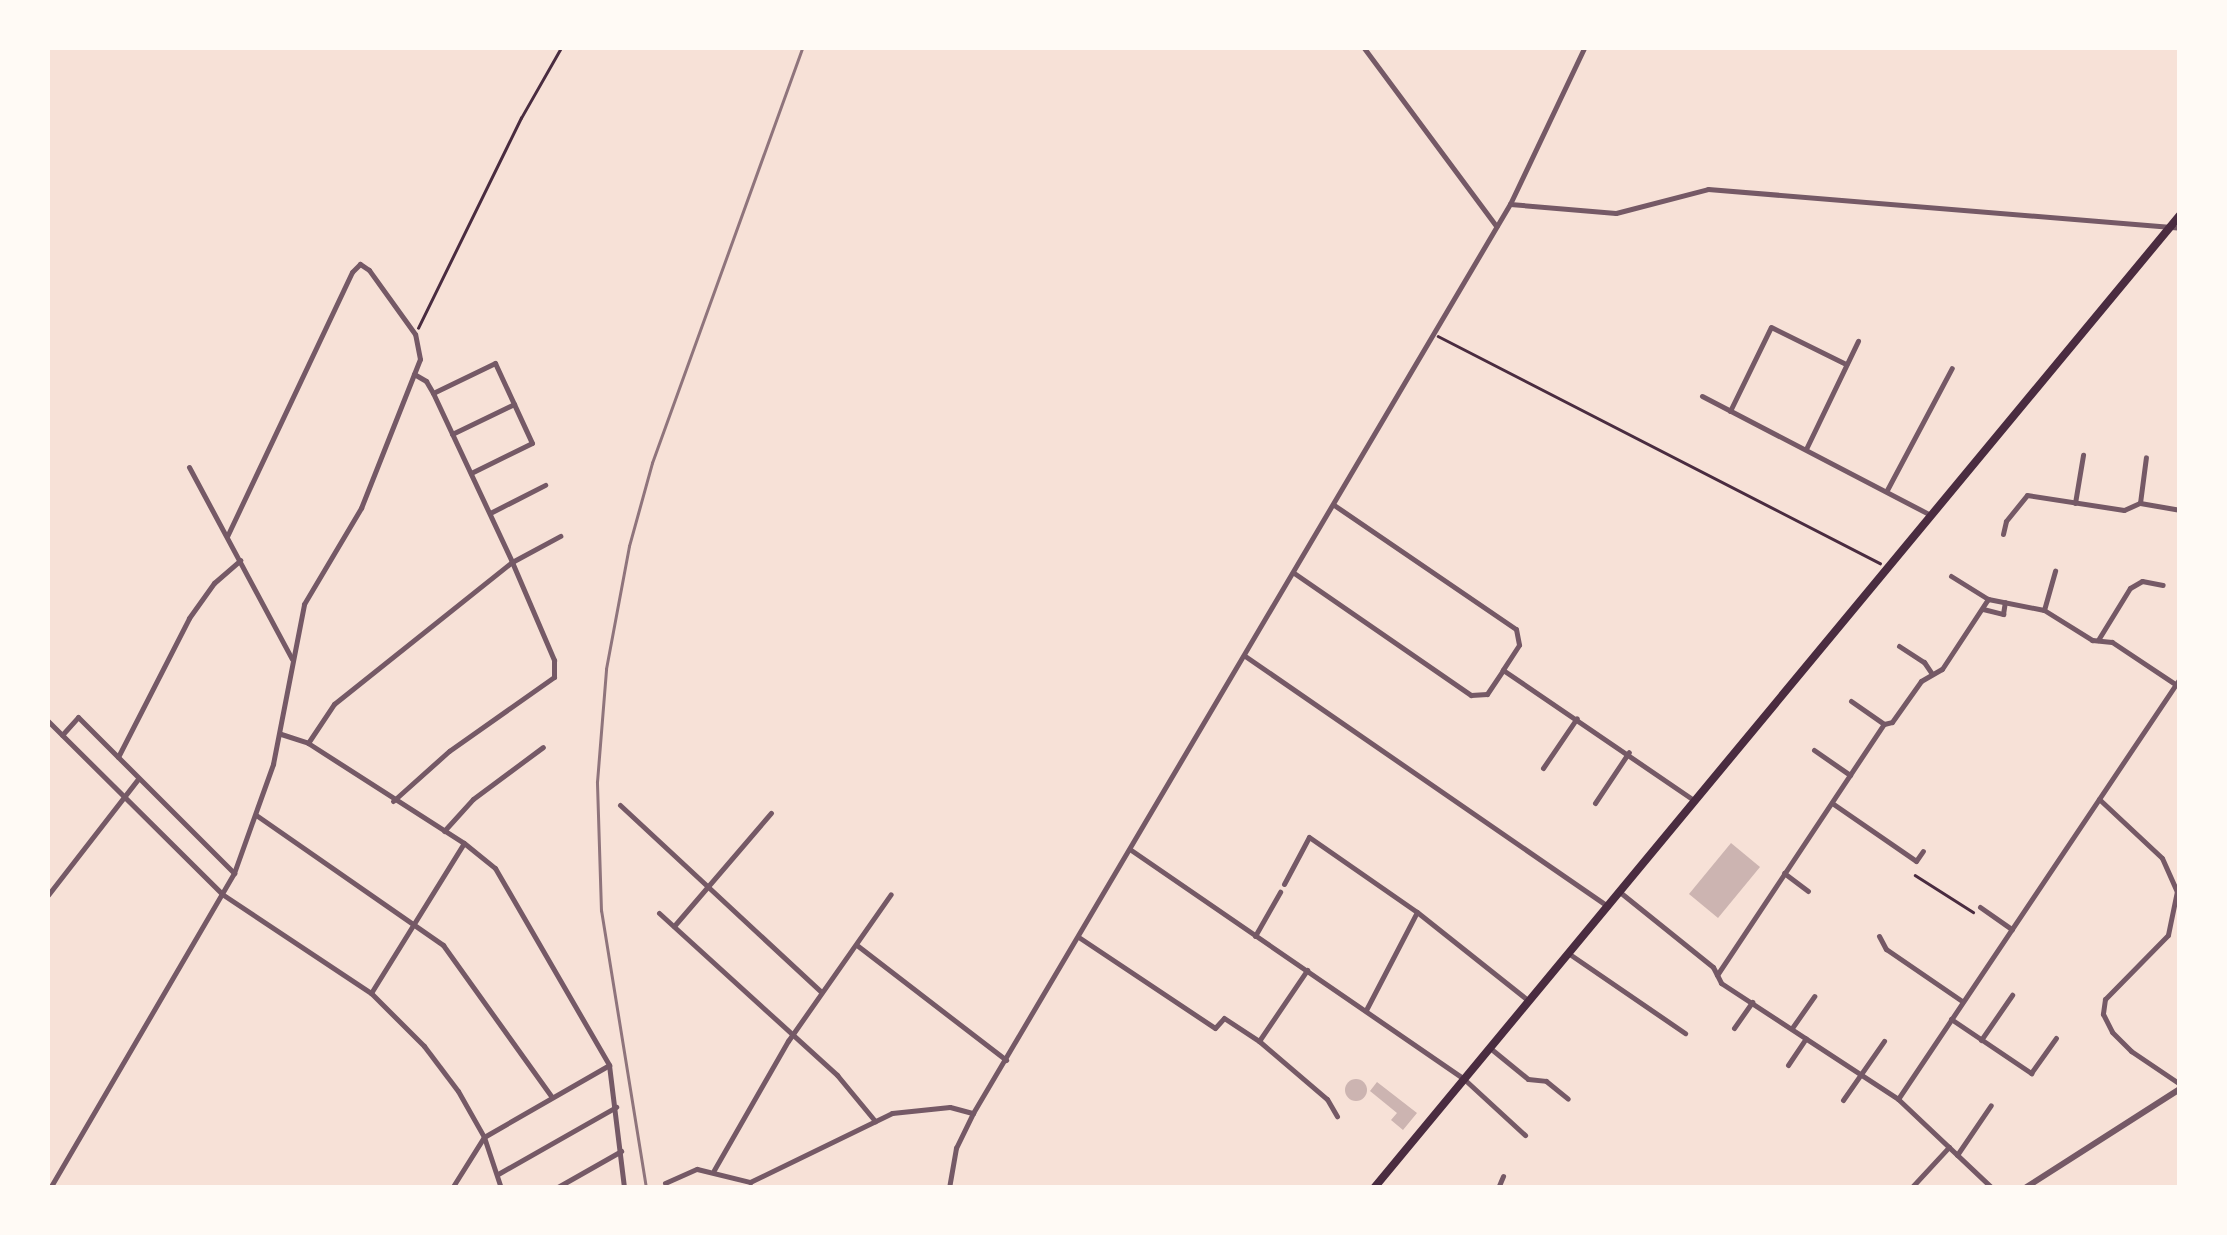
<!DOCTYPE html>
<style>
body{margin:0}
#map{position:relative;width:2227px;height:1235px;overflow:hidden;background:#f7e1d7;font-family:"Alegreya Sans",sans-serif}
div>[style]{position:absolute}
.building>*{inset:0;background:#ccb4b1}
.round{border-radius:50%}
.path>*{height:2.5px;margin:-1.25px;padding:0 1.25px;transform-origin:1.25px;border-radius:1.25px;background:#4a2c40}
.minor>*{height:5px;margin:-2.5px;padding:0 2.5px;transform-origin:2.5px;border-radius:2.5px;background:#755966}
.tertiary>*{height:6px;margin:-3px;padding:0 3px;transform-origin:3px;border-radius:3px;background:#755966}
.secondary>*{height:8px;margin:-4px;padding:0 4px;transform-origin:4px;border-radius:4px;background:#4a2c40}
.rail>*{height:2.5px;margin:-1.25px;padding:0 1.25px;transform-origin:1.25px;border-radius:1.25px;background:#8f747c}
span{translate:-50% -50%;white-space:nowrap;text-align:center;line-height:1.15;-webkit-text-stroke:10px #fffaf5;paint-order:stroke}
.frame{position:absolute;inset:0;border:50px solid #fffaf5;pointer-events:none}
</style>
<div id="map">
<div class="building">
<i style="clip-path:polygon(1731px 843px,1760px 867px,1718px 918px,1689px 894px)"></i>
<i class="round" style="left:1345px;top:1079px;width:22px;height:22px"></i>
<i style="clip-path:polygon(1377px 1082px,1417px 1113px,1403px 1130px,1391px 1120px,1397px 1113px,1370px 1091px)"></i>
</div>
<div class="path">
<i style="left:418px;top:328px;width:234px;rotate:-63.9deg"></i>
<i style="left:521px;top:118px;width:81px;rotate:-60.3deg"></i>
<i style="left:1438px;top:336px;width:497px;rotate:27.2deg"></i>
<i style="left:1915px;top:875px;width:69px;rotate:32.5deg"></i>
</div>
<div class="minor">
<i style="left:1364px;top:48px;width:222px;rotate:53.4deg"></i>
<i style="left:1510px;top:204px;width:106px;rotate:4.9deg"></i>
<i style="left:1616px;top:213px;width:95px;rotate:-14.6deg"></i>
<i style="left:1708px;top:189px;width:474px;rotate:4.7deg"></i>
<i style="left:414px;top:374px;width:14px;rotate:30deg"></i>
<i style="left:426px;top:381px;width:14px;rotate:60deg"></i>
<i style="left:433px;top:393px;width:187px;rotate:64.9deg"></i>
<i style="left:512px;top:562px;width:55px;rotate:-28.4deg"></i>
<i style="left:433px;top:393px;width:69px;rotate:-25.8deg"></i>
<i style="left:495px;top:363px;width:88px;rotate:65.2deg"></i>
<i style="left:532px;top:443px;width:68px;rotate:153.8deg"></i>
<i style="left:1702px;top:396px;width:258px;rotate:27.5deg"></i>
<i style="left:1730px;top:411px;width:93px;rotate:-64deg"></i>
<i style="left:1771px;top:327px;width:84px;rotate:26.3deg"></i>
<i style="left:452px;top:434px;width:69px;rotate:-25.8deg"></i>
<i style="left:1806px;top:449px;width:120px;rotate:-64.3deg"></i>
<i style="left:189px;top:467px;width:218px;rotate:61.8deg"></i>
<i style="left:1887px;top:490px;width:138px;rotate:-62deg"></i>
<i style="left:2075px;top:503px;width:49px;rotate:-80.5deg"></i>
<i style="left:2140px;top:503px;width:46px;rotate:-82.6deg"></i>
<i style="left:1334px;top:505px;width:220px;rotate:34.3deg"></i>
<i style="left:1516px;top:629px;width:16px;rotate:79deg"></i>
<i style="left:1519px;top:645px;width:30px;rotate:123deg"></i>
<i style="left:1503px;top:670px;width:232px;rotate:34.3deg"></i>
<i style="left:490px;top:513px;width:62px;rotate:-27deg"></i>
<i style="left:2003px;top:534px;width:13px;rotate:-77deg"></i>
<i style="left:2006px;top:521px;width:33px;rotate:-51deg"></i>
<i style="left:2027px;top:495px;width:98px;rotate:8.8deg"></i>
<i style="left:2124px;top:510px;width:17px;rotate:-24deg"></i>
<i style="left:2140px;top:503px;width:41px;rotate:9.9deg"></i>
<i style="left:1294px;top:573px;width:215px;rotate:34.6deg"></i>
<i style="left:1471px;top:695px;width:16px;rotate:-4deg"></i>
<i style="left:1487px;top:694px;width:29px;rotate:-56deg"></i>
<i style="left:1951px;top:576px;width:44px;rotate:31.9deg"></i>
<i style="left:1983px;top:609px;width:21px;rotate:14deg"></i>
<i style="left:2003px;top:614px;width:12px;rotate:-81deg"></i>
<i style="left:2044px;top:610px;width:41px;rotate:-74.2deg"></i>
<i style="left:2098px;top:640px;width:61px;rotate:-58.4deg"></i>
<i style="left:2130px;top:588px;width:14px;rotate:-30deg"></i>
<i style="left:2142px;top:581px;width:21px;rotate:11deg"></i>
<i style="left:1899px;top:646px;width:30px;rotate:33deg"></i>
<i style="left:1924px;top:662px;width:14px;rotate:56deg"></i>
<i style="left:1245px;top:656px;width:441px;rotate:34.6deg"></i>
<i style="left:1851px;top:701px;width:40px;rotate:34.9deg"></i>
<i style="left:1884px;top:724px;width:8px;rotate:-14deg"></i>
<i style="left:1892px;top:722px;width:50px;rotate:-54.7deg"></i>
<i style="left:1921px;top:681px;width:24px;rotate:-30deg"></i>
<i style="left:1942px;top:669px;width:84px;rotate:-56.7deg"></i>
<i style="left:1988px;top:599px;width:57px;rotate:11.1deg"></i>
<i style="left:2044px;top:610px;width:57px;rotate:32deg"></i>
<i style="left:2092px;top:640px;width:20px;rotate:6deg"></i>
<i style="left:2112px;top:642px;width:76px;rotate:33.7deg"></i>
<i style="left:48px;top:721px;width:245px;rotate:44.8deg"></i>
<i style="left:222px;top:894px;width:179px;rotate:33.6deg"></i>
<i style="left:371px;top:993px;width:75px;rotate:45deg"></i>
<i style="left:424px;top:1046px;width:56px;rotate:52.9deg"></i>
<i style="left:458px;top:1091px;width:53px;rotate:60.5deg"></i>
<i style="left:484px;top:1137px;width:54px;rotate:71.6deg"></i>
<i style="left:281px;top:734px;width:28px;rotate:18deg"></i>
<i style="left:308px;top:743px;width:185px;rotate:32.7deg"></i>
<i style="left:464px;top:843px;width:40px;rotate:39deg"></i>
<i style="left:495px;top:868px;width:228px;rotate:59.9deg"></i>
<i style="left:609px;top:1065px;width:124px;rotate:83deg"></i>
<i style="left:62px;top:735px;width:24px;rotate:-48deg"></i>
<i style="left:78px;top:717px;width:221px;rotate:45deg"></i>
<i style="left:308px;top:743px;width:47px;rotate:-56.3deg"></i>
<i style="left:334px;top:704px;width:228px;rotate:-38.6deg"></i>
<i style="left:512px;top:562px;width:107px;rotate:66.8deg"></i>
<i style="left:554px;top:660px;width:17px;rotate:90deg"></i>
<i style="left:554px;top:677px;width:128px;rotate:144.8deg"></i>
<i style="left:449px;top:751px;width:75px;rotate:138.2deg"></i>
<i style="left:1814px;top:750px;width:44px;rotate:34.8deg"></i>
<i style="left:118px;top:757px;width:156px;rotate:-62.9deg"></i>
<i style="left:189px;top:618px;width:43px;rotate:-54.5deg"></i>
<i style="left:214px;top:583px;width:35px;rotate:-41deg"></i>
<i style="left:1543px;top:768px;width:60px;rotate:-55.8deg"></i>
<i style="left:2099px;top:799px;width:86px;rotate:43.1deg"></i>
<i style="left:2162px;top:858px;width:36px;rotate:66deg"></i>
<i style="left:2177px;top:891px;width:45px;rotate:101.6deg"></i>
<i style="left:2168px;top:935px;width:90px;rotate:134.5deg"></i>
<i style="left:2105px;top:999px;width:15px;rotate:98deg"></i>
<i style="left:2103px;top:1014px;width:20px;rotate:63deg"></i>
<i style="left:2112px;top:1032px;width:27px;rotate:45deg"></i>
<i style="left:2131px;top:1051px;width:59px;rotate:34deg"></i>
<i style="left:1595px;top:803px;width:61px;rotate:-56.3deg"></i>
<i style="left:1832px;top:803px;width:102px;rotate:34.6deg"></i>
<i style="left:1916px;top:861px;width:12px;rotate:-55deg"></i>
<i style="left:620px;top:805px;width:275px;rotate:42.9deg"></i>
<i style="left:256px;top:815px;width:228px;rotate:34.8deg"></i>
<i style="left:443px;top:945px;width:186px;rotate:54.4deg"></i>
<i style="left:444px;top:831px;width:43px;rotate:-47.8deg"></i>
<i style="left:473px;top:799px;width:87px;rotate:-36.6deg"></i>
<i style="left:1131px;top:850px;width:404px;rotate:34.5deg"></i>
<i style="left:1464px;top:1079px;width:83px;rotate:42.6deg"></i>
<i style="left:1784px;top:873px;width:30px;rotate:37deg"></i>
<i style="left:1284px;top:884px;width:53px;rotate:-62deg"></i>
<i style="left:1309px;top:837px;width:131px;rotate:34.8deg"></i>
<i style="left:1417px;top:912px;width:143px;rotate:38.5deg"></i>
<i style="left:1621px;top:893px;width:118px;rotate:38.8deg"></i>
<i style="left:1713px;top:967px;width:18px;rotate:63deg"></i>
<i style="left:1721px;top:983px;width:212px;rotate:33.2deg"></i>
<i style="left:1898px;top:1099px;width:129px;rotate:43.4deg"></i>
<i style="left:48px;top:895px;width:147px;rotate:-52.2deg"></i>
<i style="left:1980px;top:907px;width:39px;rotate:35deg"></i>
<i style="left:659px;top:913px;width:241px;rotate:42.3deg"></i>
<i style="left:837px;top:1075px;width:60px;rotate:50.4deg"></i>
<i style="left:674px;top:926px;width:149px;rotate:-49.4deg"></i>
<i style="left:1255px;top:936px;width:51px;rotate:-60.4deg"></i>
<i style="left:1879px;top:936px;width:15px;rotate:62deg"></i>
<i style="left:1886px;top:949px;width:92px;rotate:34.4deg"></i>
<i style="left:1080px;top:938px;width:162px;rotate:33.7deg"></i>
<i style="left:1215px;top:1028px;width:13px;rotate:-48deg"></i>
<i style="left:1224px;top:1018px;width:42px;rotate:33.3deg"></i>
<i style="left:1259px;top:1041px;width:89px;rotate:40.5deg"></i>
<i style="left:1327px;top:1099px;width:20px;rotate:60deg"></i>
<i style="left:858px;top:946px;width:187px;rotate:37.6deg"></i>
<i style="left:1568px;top:953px;width:142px;rotate:34.4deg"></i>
<i style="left:1717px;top:975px;width:301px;rotate:-56.4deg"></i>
<i style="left:371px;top:993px;width:176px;rotate:-58.2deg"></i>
<i style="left:1366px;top:1010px;width:110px;rotate:-62.5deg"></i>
<i style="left:1951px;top:1019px;width:97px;rotate:34deg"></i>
<i style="left:2031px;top:1073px;width:43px;rotate:-54.5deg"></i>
<i style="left:1734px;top:1028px;width:32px;rotate:-55deg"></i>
<i style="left:1792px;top:1028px;width:39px;rotate:-55deg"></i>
<i style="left:1981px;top:1040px;width:55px;rotate:-55.4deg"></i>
<i style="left:1259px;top:1041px;width:86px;rotate:-55.9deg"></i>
<i style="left:1490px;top:1048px;width:49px;rotate:39.2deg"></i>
<i style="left:1528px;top:1079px;width:18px;rotate:6deg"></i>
<i style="left:1546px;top:1081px;width:28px;rotate:39deg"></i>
<i style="left:1788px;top:1065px;width:32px;rotate:-56deg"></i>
<i style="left:1898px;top:1099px;width:507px;rotate:-56.18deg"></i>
<i style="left:1843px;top:1100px;width:72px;rotate:-55.2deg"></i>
<i style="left:1957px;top:1155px;width:60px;rotate:-55.8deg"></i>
<i style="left:714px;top:1170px;width:149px;rotate:-60.2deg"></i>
<i style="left:788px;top:1041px;width:179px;rotate:-55deg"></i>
<i style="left:498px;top:1174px;width:136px;rotate:-29.6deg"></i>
<i style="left:665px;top:1183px;width:35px;rotate:-24deg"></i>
<i style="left:697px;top:1169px;width:55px;rotate:13.8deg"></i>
<i style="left:750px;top:1182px;width:158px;rotate:-25.9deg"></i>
<i style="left:892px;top:1113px;width:58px;rotate:-5.9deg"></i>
<i style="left:950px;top:1107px;width:24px;rotate:15deg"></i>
<i style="left:50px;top:1188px;width:365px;rotate:-59.7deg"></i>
<i style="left:234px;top:873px;width:116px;rotate:-70.3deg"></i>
<i style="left:273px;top:764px;width:163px;rotate:-79deg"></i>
<i style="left:304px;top:604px;width:112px;rotate:-59.3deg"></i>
<i style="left:361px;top:508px;width:160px;rotate:-68.4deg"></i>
<i style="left:420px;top:359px;width:25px;rotate:-101deg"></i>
<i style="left:415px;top:334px;width:79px;rotate:-125.7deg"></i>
<i style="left:369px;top:270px;width:11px;rotate:-146deg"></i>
<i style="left:360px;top:264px;width:11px;rotate:135deg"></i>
<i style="left:352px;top:272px;width:292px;rotate:115.3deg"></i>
<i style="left:452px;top:1188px;width:60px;rotate:-57.9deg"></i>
<i style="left:484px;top:1137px;width:144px;rotate:-29.9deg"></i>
<i style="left:556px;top:1188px;width:75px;rotate:-29.6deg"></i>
<i style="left:949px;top:1188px;width:41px;rotate:-80.1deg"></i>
<i style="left:956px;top:1148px;width:39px;rotate:-64deg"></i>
<i style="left:973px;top:1113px;width:1056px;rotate:-59.43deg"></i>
<i style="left:1510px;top:204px;width:173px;rotate:-64.6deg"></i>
<i style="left:1498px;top:1188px;width:13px;rotate:-67deg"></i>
<i style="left:1911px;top:1188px;width:56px;rotate:-47.2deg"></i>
</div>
<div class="tertiary">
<i style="left:2025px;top:1188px;width:184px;rotate:-32.6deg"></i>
</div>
<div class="secondary">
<i style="left:1374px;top:1188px;width:1263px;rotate:-50.36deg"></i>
</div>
<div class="rail">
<i style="left:646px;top:1188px;width:281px;rotate:-99.2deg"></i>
<i style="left:601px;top:911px;width:129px;rotate:-91.8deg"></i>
<i style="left:597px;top:782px;width:113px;rotate:-85.4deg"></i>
<i style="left:606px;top:669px;width:125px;rotate:-79.4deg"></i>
<i style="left:629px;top:546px;width:86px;rotate:-74.5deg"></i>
<i style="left:652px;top:463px;width:441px;rotate:-70.1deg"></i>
</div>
<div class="frame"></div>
</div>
